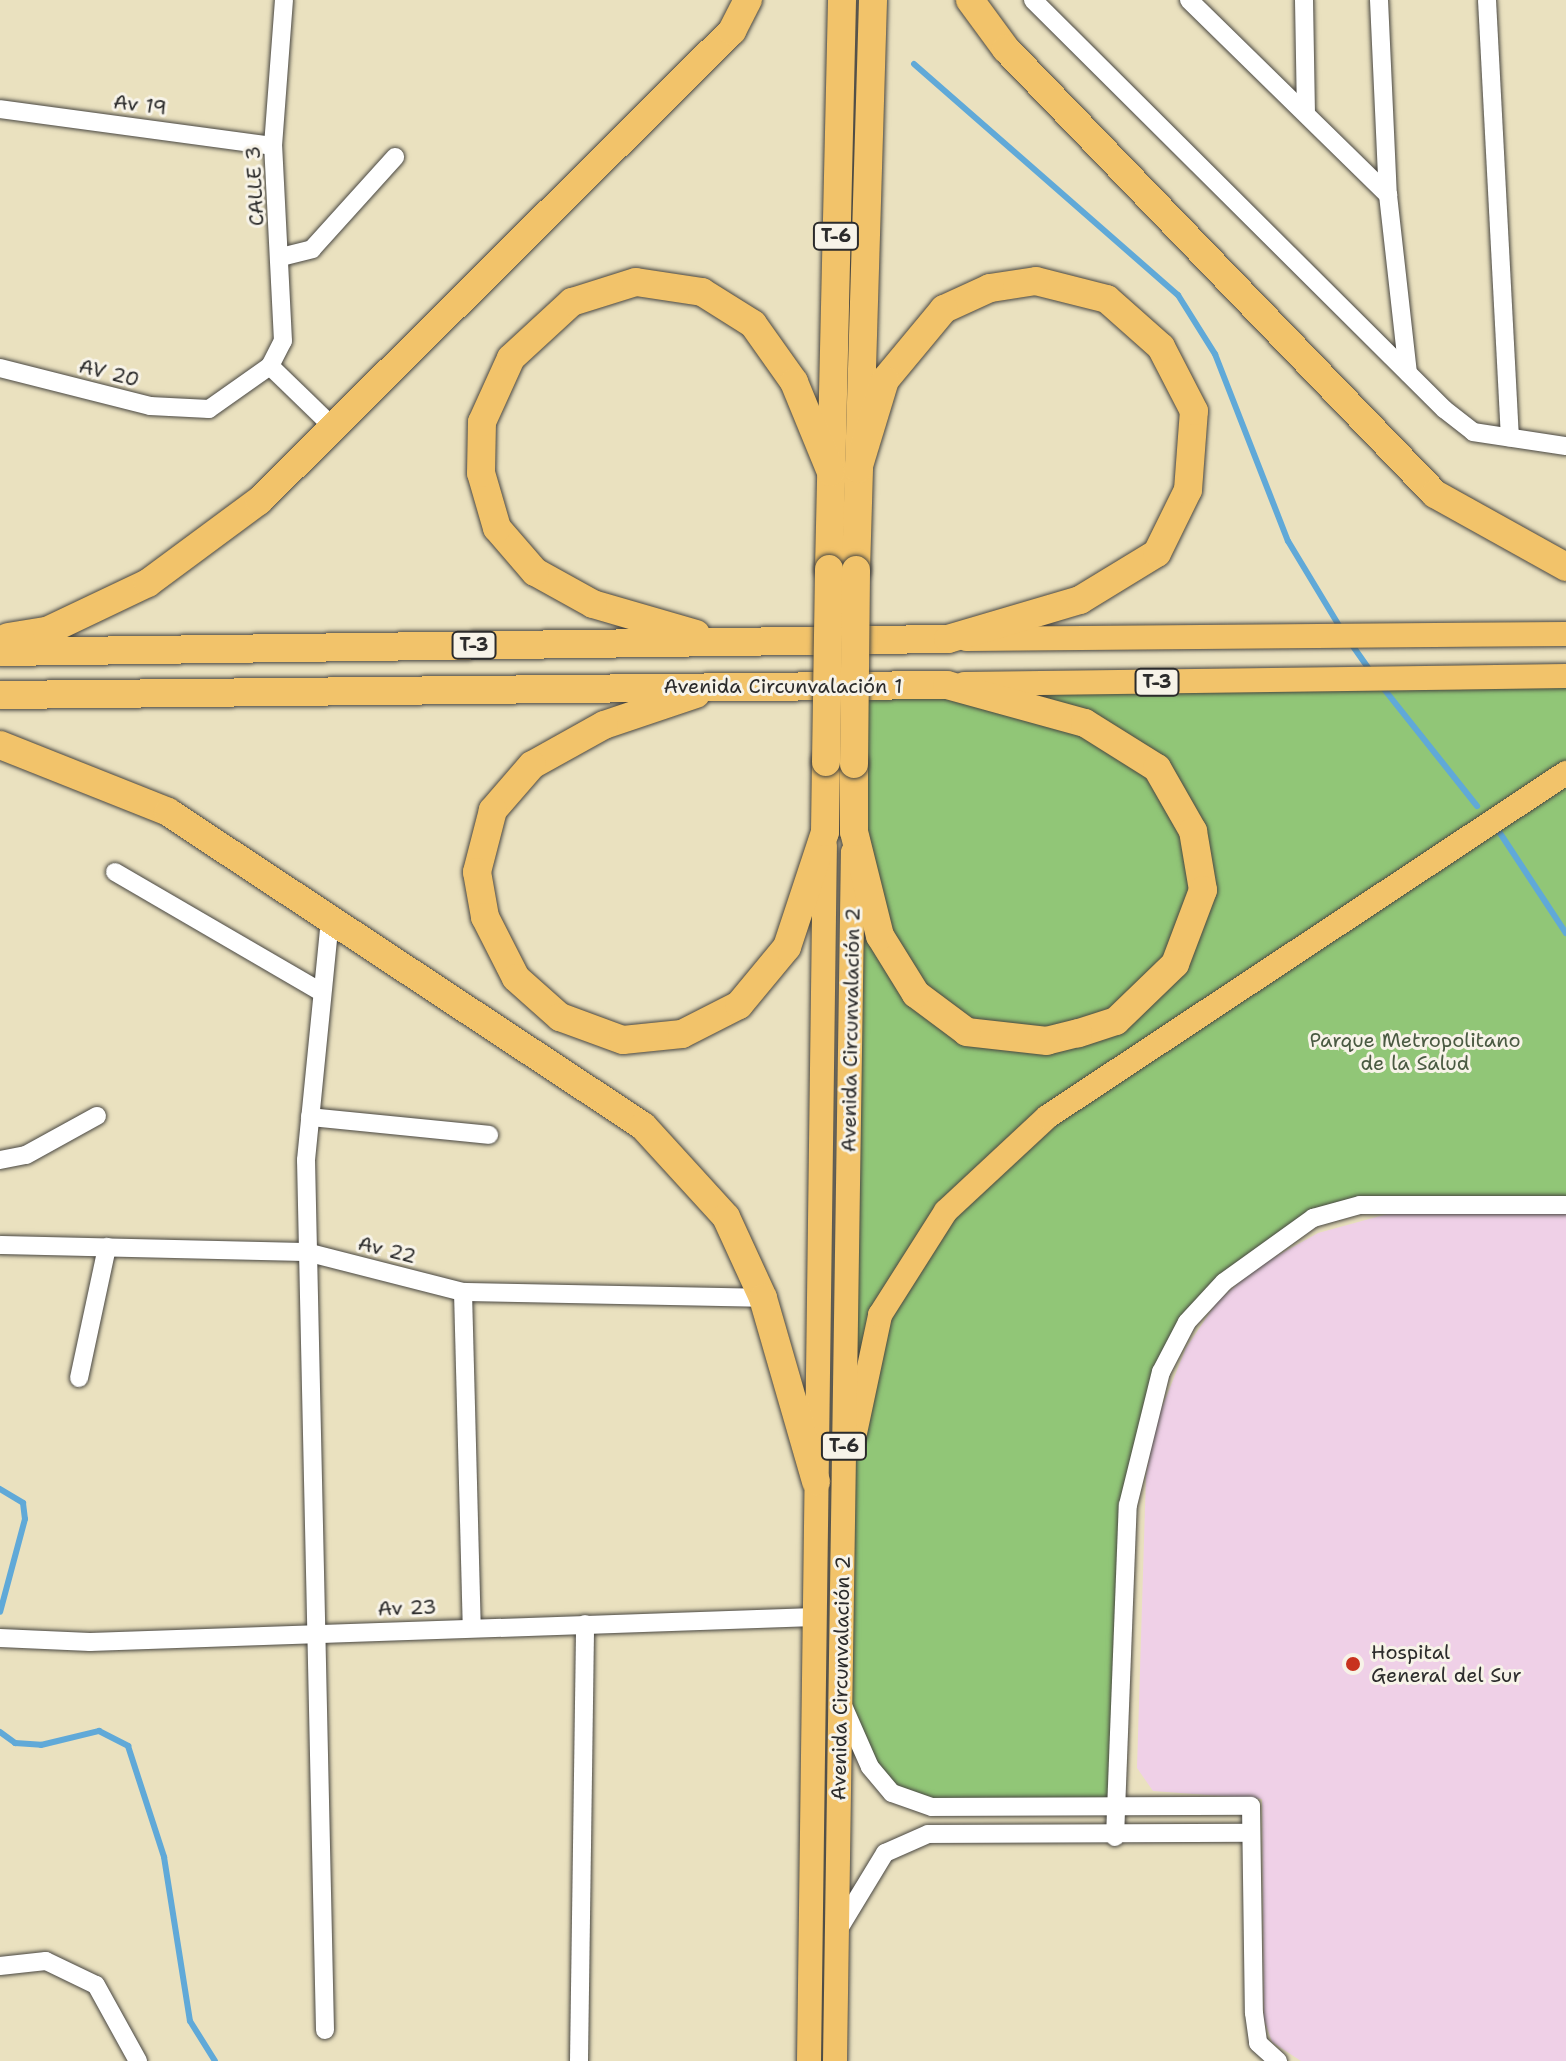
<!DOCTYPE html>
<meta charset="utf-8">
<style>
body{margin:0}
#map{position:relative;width:1566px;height:2061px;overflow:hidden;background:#eae1bf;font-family:"Shantell Sans",sans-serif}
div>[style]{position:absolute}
.built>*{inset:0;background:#efd0e7}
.green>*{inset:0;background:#91c677}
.stream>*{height:6px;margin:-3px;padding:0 3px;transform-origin:3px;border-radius:3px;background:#60a9d8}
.roads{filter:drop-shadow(0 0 2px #484641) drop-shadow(0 0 2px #484641)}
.minor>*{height:18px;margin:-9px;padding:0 9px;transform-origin:9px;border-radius:9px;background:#fff}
.major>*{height:24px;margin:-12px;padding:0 12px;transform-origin:12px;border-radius:12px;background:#f2c36a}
.highway>*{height:28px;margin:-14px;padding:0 14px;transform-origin:14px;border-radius:14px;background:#f2c36a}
.bridges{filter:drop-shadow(0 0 2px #484641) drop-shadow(0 0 2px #484641)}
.highway-bridge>*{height:28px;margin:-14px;padding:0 14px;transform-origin:14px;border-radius:14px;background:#f2c36a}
.dots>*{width:22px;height:22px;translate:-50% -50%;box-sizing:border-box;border:4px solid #f7f3e8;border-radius:50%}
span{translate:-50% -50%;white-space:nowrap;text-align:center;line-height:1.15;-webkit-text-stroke:6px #f7f3e8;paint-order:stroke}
.shield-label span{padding:2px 6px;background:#f7f3e8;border:2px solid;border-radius:6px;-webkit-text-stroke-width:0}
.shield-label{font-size:18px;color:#2b2b2b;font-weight:700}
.street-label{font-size:20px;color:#2b2b2b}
.park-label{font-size:20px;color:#4a5a42}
.poi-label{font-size:20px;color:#2b2b2b}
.left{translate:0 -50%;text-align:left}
</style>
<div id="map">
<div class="built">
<i style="clip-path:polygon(1566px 1209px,1566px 2061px,1301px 2061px,1272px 2042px,1264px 2019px,1262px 1799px,1153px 1791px,1137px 1768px,1146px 1475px,1156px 1422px,1186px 1348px,1217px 1302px,1257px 1267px,1318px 1233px,1391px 1213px)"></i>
</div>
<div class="green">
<i style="clip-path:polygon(1566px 676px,1566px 1205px,1360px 1205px,1313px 1218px,1187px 1322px,1141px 1435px,1118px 1807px,932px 1807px,892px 1793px,841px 1698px,855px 685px)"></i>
</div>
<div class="stream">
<i style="left:914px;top:64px;width:351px;rotate:41.2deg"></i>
<i style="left:1178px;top:295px;width:70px;rotate:57.9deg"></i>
<i style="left:1215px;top:354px;width:201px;rotate:68.7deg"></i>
<i style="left:1288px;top:541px;width:103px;rotate:58.9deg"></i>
<i style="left:1350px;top:642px;width:37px;rotate:55deg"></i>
<i style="left:1380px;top:684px;width:156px;rotate:51.5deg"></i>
<i style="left:1496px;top:827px;width:127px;rotate:56.6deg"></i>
<i style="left:0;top:1489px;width:27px;rotate:31deg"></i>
<i style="left:23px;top:1503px;width:16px;rotate:83deg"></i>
<i style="left:25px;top:1519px;width:96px;rotate:105deg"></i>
<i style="left:0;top:1732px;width:19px;rotate:36deg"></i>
<i style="left:15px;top:1743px;width:26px;rotate:4deg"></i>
<i style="left:41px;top:1745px;width:60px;rotate:-13.6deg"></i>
<i style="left:99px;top:1731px;width:33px;rotate:27deg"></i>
<i style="left:128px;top:1746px;width:117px;rotate:72deg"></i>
<i style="left:164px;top:1857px;width:166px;rotate:81deg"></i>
<i style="left:190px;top:2021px;width:47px;rotate:58deg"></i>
</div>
<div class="roads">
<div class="minor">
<i style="left:1033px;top:0;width:580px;rotate:44.86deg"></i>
<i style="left:1444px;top:409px;width:37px;rotate:38deg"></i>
<i style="left:1473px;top:432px;width:94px;rotate:8.6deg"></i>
<i style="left:1189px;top:0;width:279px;rotate:44.4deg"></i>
<i style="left:1304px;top:0;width:113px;rotate:89deg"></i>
<i style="left:1379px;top:0;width:195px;rotate:87.4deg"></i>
<i style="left:1388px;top:195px;width:179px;rotate:83.6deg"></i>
<i style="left:1487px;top:0;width:438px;rotate:87deg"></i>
<i style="left:0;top:109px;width:275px;rotate:7.7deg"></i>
<i style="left:281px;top:257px;width:32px;rotate:-14deg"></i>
<i style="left:312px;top:249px;width:124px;rotate:-47.9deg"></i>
<i style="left:270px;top:366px;width:88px;rotate:44.1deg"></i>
<i style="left:0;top:368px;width:155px;rotate:14.2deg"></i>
<i style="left:150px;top:406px;width:59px;rotate:2.9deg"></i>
<i style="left:209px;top:409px;width:75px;rotate:-35.2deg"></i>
<i style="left:270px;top:366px;width:28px;rotate:-63deg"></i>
<i style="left:283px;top:341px;width:195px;rotate:-92.9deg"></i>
<i style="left:273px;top:146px;width:146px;rotate:-85.7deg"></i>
<i style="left:115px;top:872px;width:235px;rotate:30.2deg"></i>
<i style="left:310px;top:1117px;width:180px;rotate:5.7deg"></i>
<i style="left:0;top:1160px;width:26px;rotate:-11deg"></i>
<i style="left:26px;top:1155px;width:81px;rotate:-28.8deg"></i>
<i style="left:0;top:1245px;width:306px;rotate:1.3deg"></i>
<i style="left:306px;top:1252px;width:162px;rotate:14.3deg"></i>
<i style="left:463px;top:1292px;width:300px;rotate:1.1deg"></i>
<i style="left:463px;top:1292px;width:336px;rotate:88.5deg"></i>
<i style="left:79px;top:1378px;width:134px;rotate:-77.9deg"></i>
<i style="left:0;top:1638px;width:90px;rotate:2.5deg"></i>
<i style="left:90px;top:1642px;width:725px;rotate:-1.97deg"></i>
<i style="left:844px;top:1708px;width:64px;rotate:66.2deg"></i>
<i style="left:870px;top:1767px;width:34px;rotate:50deg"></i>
<i style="left:892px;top:1793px;width:42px;rotate:19.3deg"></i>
<i style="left:932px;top:1807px;width:319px;rotate:-0.2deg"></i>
<i style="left:1251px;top:1806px;width:207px;rotate:89.2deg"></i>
<i style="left:1254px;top:2013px;width:30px;rotate:82deg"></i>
<i style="left:1258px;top:2043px;width:27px;rotate:42deg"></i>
<i style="left:1115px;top:1837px;width:332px;rotate:-87.8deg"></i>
<i style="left:1128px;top:1505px;width:137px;rotate:-76.1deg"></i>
<i style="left:1161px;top:1372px;width:56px;rotate:-62.5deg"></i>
<i style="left:1187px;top:1322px;width:54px;rotate:-47.2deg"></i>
<i style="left:1224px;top:1282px;width:110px;rotate:-35.7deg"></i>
<i style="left:1313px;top:1218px;width:49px;rotate:-15.5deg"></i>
<i style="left:1360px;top:1205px;width:206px"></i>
<i style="left:840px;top:1927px;width:87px;rotate:-58.7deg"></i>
<i style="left:885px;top:1853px;width:47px;rotate:-23.8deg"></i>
<i style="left:928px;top:1834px;width:322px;rotate:-0.2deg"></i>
<i style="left:0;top:1966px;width:46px;rotate:-6.2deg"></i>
<i style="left:46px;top:1961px;width:55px;rotate:25.6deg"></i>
<i style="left:96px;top:1985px;width:87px;rotate:61.1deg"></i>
<i style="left:325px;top:2030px;width:870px;rotate:-91.25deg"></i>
<i style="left:306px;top:1160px;width:241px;rotate:-84.3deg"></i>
<i style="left:579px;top:2061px;width:437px;rotate:-89.2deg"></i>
</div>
<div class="major">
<i style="left:966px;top:639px;width:600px;rotate:-0.48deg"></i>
<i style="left:964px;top:684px;width:602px;rotate:-0.76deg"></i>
<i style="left:855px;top:1433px;width:121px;rotate:-78deg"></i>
<i style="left:880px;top:1315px;width:123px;rotate:-57.6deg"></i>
<i style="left:946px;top:1211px;width:138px;rotate:-42.9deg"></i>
<i style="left:1047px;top:1117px;width:623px;rotate:-33.54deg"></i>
<i style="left:809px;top:2061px;width:1215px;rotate:-89.25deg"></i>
<i style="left:835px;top:2061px;width:1209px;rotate:-89.15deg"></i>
</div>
<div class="highway">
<i style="left:970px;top:0;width:61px;rotate:53.7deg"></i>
<i style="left:1006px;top:49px;width:618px;rotate:46.05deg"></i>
<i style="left:1435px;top:494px;width:150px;rotate:29.1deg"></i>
<i style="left:829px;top:569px;width:569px;rotate:-88.69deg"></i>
<i style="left:856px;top:570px;width:570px;rotate:-88.29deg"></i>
<i style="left:696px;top:634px;width:107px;rotate:-163.8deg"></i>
<i style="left:593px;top:604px;width:66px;rotate:-151.1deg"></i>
<i style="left:535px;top:572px;width:58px;rotate:-130.8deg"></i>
<i style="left:497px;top:528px;width:57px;rotate:-106.2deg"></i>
<i style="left:481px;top:473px;width:51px;rotate:-88.9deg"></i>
<i style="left:482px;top:422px;width:70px;rotate:-65.6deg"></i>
<i style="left:511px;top:358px;width:83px;rotate:-42.6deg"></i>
<i style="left:572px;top:302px;width:67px;rotate:-17.4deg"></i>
<i style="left:636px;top:282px;width:67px;rotate:8.6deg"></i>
<i style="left:702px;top:292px;width:60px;rotate:32.1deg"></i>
<i style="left:753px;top:324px;width:71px;rotate:54.7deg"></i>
<i style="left:794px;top:382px;width:97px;rotate:67.7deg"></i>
<i style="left:8px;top:637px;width:39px;rotate:-9deg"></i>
<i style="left:47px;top:631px;width:112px;rotate:-25.4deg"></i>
<i style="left:148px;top:583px;width:138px;rotate:-36.5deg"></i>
<i style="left:259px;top:501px;width:667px;rotate:-44.82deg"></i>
<i style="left:732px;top:31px;width:35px;rotate:-63deg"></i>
<i style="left:0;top:652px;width:948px;rotate:-0.79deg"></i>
<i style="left:948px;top:639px;width:138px;rotate:-16.5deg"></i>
<i style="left:1080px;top:600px;width:90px;rotate:-31.4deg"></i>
<i style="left:1157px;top:553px;width:70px;rotate:-63.8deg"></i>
<i style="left:1188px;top:490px;width:79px;rotate:-85.7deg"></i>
<i style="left:1194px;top:411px;width:72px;rotate:-117.3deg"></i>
<i style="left:1161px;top:347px;width:72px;rotate:-138.4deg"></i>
<i style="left:1107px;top:299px;width:73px;rotate:-165.8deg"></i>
<i style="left:1036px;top:281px;width:47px;rotate:171.3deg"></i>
<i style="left:990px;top:288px;width:51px;rotate:155.5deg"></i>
<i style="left:944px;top:309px;width:92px;rotate:129.7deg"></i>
<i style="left:885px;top:380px;width:93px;rotate:106.9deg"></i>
<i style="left:696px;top:694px;width:97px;rotate:161.4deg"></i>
<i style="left:604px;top:725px;width:82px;rotate:150.9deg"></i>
<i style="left:532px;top:765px;width:60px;rotate:130.9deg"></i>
<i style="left:493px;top:810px;width:64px;rotate:104.5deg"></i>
<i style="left:477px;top:872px;width:46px;rotate:79.9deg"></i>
<i style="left:485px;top:917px;width:68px;rotate:63.1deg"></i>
<i style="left:516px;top:978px;width:59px;rotate:41.6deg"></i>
<i style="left:560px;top:1017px;width:67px;rotate:20.1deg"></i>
<i style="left:623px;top:1040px;width:59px;rotate:-5.8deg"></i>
<i style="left:682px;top:1034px;width:64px;rotate:-27deg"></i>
<i style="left:739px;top:1005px;width:75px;rotate:-50.4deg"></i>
<i style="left:787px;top:947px;width:121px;rotate:-71.7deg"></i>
<i style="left:825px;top:832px;width:70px;rotate:-89.2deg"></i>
<i style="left:0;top:695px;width:947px;rotate:-0.61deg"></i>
<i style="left:947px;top:685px;width:143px;rotate:15.4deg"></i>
<i style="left:1085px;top:723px;width:85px;rotate:32deg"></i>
<i style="left:1157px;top:768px;width:73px;rotate:60.3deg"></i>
<i style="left:1193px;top:831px;width:60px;rotate:80.4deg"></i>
<i style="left:1203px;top:890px;width:79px;rotate:110.7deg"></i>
<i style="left:1175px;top:964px;width:82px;rotate:136deg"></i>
<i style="left:1116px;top:1021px;width:40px;rotate:162deg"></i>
<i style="left:1078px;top:1033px;width:32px;rotate:166deg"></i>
<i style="left:1047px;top:1041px;width:81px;rotate:-173.6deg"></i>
<i style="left:967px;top:1032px;width:64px;rotate:-143.3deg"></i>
<i style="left:916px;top:994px;width:68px;rotate:-121.8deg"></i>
<i style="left:880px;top:936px;width:107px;rotate:-104deg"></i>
<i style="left:854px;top:832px;width:68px;rotate:-90deg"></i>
<i style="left:0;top:745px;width:181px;rotate:21.7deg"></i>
<i style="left:168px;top:812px;width:569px;rotate:33.47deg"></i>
<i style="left:643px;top:1126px;width:123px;rotate:47.6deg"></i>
<i style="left:726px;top:1217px;width:89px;rotate:65.4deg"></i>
<i style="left:763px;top:1298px;width:191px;rotate:73.9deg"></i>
</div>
</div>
<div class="bridges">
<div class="highway-bridge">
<i style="left:826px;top:762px;width:193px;rotate:-89.1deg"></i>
<i style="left:854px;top:764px;width:194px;rotate:-89.4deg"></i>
</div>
</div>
<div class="dots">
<i style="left:1353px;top:1664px;background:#c8321e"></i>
</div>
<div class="shield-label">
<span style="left:836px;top:236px">T-6</span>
<span style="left:474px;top:645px">T-3</span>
<span style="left:1157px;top:682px">T-3</span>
<span style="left:844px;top:1446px">T-6</span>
</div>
<div class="street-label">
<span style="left:140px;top:105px;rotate:7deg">Av 19</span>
<span style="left:255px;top:186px;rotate:-93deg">CALLE 3</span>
<span style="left:109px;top:373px;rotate:14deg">AV 20</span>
<span style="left:783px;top:686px">Avenida Circunvalación 1</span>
<span style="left:851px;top:1030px;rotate:-89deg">Avenida Circunvalación 2</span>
<span style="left:387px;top:1250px;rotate:14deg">Av 22</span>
<span style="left:407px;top:1608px;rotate:-2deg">Av 23</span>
<span style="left:841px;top:1678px;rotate:-89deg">Avenida Circunvalación 2</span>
</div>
<div class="park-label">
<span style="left:1415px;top:1052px">Parque Metropolitano<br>de la Salud</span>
</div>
<div class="poi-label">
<span class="left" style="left:1371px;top:1664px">Hospital<br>General del Sur</span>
</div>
</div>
